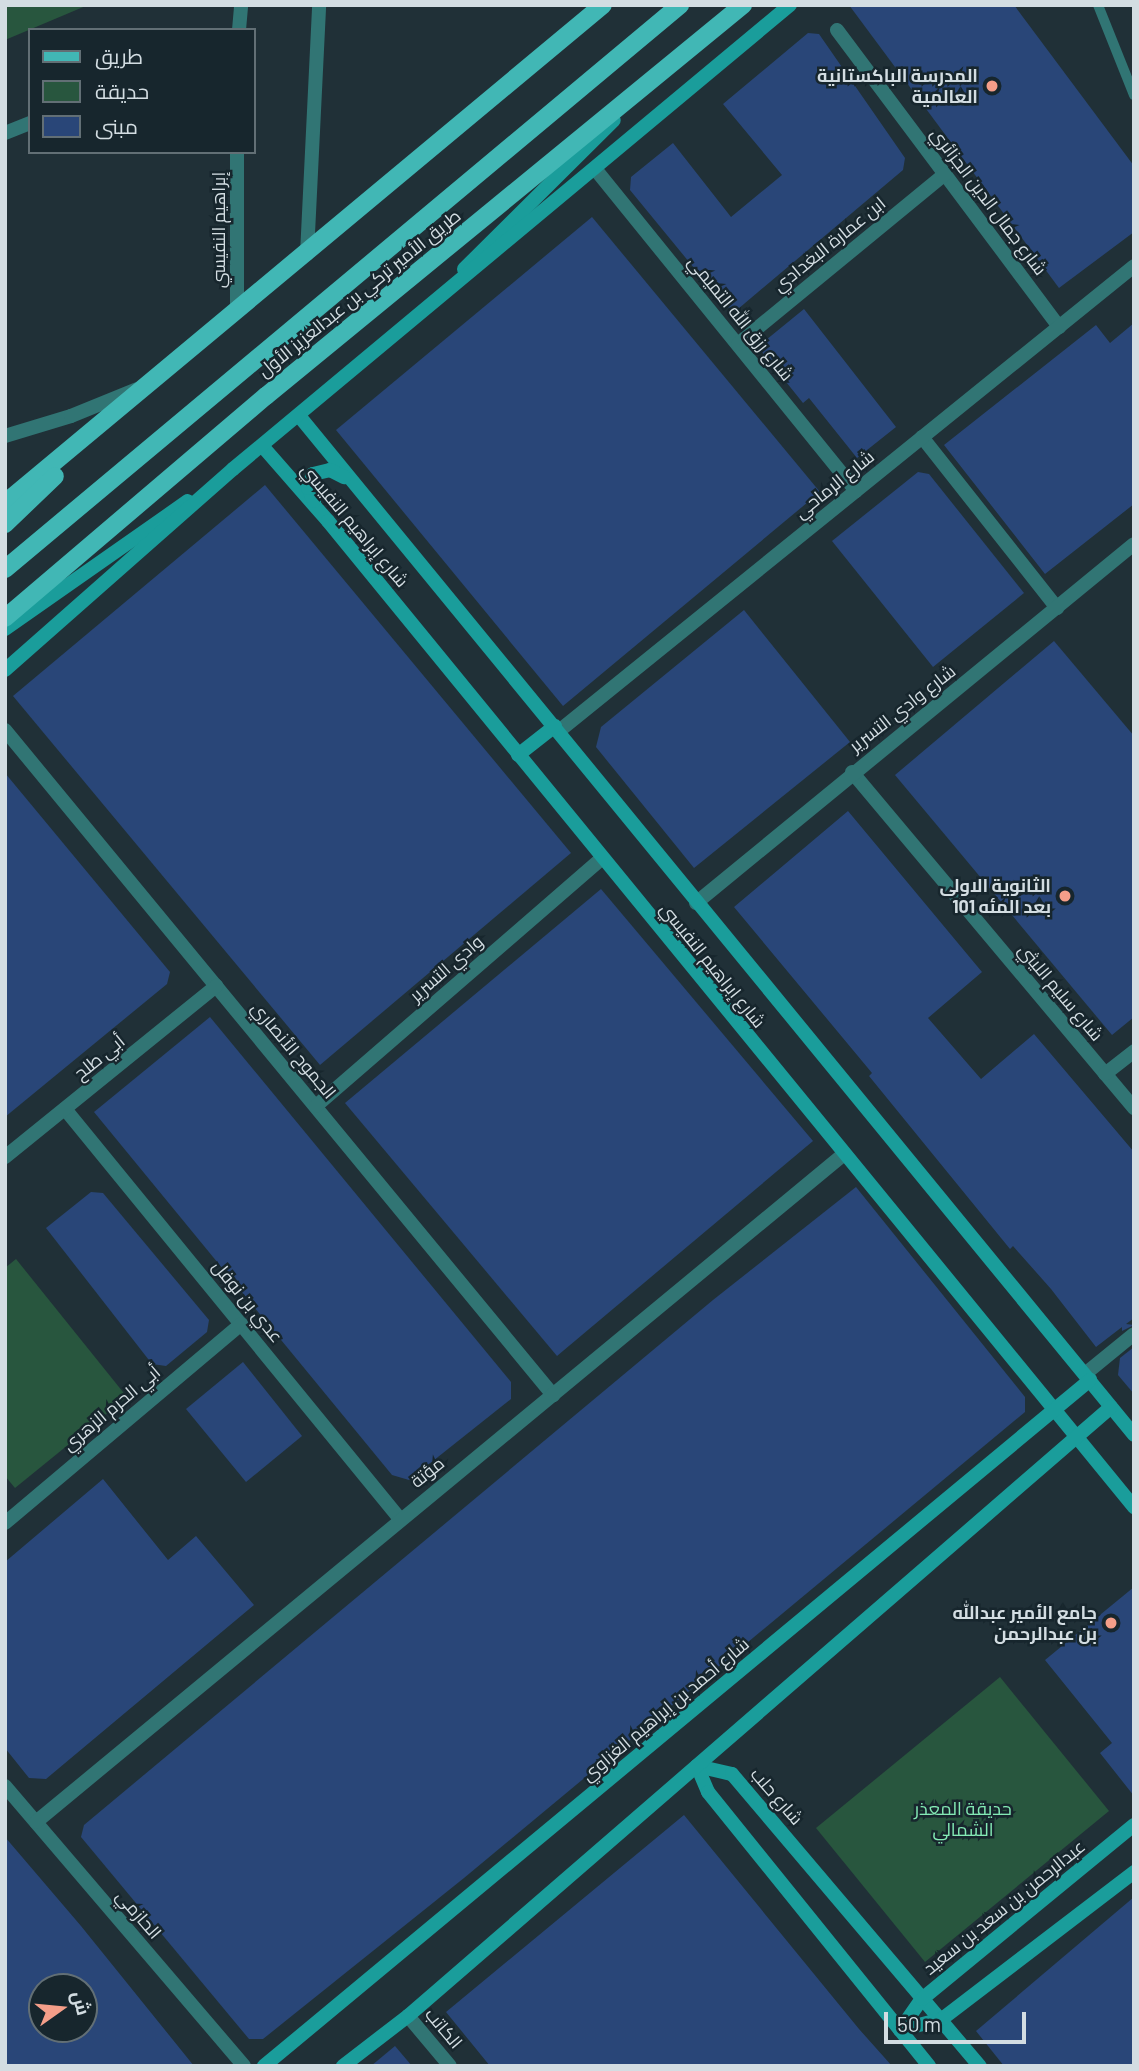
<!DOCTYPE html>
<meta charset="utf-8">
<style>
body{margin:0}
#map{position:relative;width:1139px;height:2071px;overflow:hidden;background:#203037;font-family:Barlow,Cairo,sans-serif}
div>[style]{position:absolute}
.green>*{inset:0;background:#28563e}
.building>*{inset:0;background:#294678}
.lane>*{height:10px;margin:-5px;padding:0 5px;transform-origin:5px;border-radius:5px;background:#317574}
.street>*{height:14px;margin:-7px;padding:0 7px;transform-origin:7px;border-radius:7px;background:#317574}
.secondary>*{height:14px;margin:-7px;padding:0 7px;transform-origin:7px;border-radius:7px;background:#1a9d9b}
.primary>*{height:18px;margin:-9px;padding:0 9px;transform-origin:9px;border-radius:9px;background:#41b7b5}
.dots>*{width:19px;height:19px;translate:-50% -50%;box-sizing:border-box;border:4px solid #17262d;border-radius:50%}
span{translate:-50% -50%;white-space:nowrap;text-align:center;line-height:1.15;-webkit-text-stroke:5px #17262d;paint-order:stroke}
.poi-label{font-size:18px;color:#d3dde2;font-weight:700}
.right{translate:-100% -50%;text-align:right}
.street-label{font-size:18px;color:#d3dde2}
.park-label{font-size:18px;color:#84eab5}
.frame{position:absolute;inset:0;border:7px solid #d3dde2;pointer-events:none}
.legend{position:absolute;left:28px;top:28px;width:228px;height:126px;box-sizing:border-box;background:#17262d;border:2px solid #626f75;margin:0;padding:9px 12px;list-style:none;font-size:21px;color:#d3dde2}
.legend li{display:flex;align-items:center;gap:14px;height:35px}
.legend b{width:35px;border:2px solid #626f75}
.north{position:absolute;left:28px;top:1973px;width:70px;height:70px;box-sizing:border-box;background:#17262d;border:2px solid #626f75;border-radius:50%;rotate:75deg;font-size:19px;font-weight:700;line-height:28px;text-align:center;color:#d3dde2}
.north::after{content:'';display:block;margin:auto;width:24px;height:32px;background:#f49e89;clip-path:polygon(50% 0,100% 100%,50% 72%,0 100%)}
.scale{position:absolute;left:884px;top:2012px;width:142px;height:32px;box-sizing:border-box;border:4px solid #d3dde2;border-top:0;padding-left:9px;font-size:21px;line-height:24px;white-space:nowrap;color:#d3dde2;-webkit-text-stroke:5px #17262d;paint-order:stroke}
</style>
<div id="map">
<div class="green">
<i style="clip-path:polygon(5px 5px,88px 5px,5px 40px)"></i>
<i style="clip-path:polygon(16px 1259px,127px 1397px,15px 1488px,5px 1476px,5px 1268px)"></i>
<i style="clip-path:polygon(1000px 1677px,1109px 1811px,925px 1962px,816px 1828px)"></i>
</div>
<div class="building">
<i style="clip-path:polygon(849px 5px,1014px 5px,1134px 166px,1134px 232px,1059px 288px)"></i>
<i style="clip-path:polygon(808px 33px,819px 34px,905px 158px,903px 170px,738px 309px,726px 307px,630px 190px,631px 177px,673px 143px,731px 217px,782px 175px,723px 104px)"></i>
<i style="clip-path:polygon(592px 217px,820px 492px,563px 706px,336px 430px)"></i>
<i style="clip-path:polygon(804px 309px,896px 427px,857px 458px,809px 398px,803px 403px,762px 352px,766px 340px)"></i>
<i style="clip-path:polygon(1134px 323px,1134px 504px,1045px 574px,944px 445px,1096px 325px,1110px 343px)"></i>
<i style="clip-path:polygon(918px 472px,929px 474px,1024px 593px,933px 667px,832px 541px)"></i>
<i style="clip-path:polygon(265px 485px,571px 853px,320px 1065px,13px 696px)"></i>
<i style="clip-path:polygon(744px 610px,850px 742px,694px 868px,596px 747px,601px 727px)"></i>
<i style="clip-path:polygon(1054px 641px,1134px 736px,1134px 1017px,1112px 1035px,895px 775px)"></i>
<i style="clip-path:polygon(5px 773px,170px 972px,167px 984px,5px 1117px)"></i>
<i style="clip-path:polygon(848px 811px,982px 972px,928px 1018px,981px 1079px,1034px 1034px,1134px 1152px,1134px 1318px,1126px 1324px,1134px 1325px,1122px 1331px,1122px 1327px,1096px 1347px,1051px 1289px,1013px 1246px,1010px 1249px,869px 1076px,872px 1073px,734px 907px)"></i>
<i style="clip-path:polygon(601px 889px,813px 1141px,557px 1356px,345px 1103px)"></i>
<i style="clip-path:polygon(210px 1017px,511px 1382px,511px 1399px,409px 1480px,392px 1475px,94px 1112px)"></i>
<i style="clip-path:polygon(856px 1187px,1025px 1397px,1025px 1412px,464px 1878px,263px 2039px,249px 2039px,81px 1837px,84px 1825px,713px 1300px)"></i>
<i style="clip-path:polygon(91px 1192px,103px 1193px,209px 1320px,207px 1332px,166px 1366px,152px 1364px,46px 1228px)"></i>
<i style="clip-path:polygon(1134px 1347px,1134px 1394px,1118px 1375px,1120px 1358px)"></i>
<i style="clip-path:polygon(243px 1362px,302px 1436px,246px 1482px,186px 1409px)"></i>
<i style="clip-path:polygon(103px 1479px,168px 1560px,196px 1536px,254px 1605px,46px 1779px,29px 1778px,5px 1748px,5px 1562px)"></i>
<i style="clip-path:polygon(1134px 1587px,1134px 1796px,1100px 1753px,1112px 1743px,1045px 1660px)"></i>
<i style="clip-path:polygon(684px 1815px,859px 2029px,892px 2066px,490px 2066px,446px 2012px)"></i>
<i style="clip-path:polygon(evenodd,5px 1837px,81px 1926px,194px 2066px,5px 2066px,5px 1837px,42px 1987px,84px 1987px,84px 2029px,42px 2029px,42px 1987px)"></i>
<i style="clip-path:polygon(1134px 1897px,1134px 2066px,1004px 2066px,976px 2031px)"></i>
<i style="clip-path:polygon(395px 2046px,412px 2066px,371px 2066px)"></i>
</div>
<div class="lane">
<i style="left:1098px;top:5px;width:97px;rotate:68.2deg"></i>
</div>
<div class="street">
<i style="left:239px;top:30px;width:25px;rotate:-85deg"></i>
<i style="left:837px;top:30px;width:371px;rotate:53.2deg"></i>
<i style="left:5px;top:133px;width:27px;rotate:-22deg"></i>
<i style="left:596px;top:170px;width:413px;rotate:51deg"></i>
<i style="left:307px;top:254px;width:249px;rotate:-87.2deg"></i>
<i style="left:237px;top:308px;width:156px;rotate:-90deg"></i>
<i style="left:738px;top:344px;width:268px;rotate:-39.4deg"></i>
<i style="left:5px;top:436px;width:69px;rotate:-16.9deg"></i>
<i style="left:71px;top:416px;width:71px;rotate:-22.2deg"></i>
<i style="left:922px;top:437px;width:218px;rotate:51.7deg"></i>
<i style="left:5px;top:730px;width:862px;rotate:50.51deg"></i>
<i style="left:559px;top:731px;width:739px;rotate:-38.96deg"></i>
<i style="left:852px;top:772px;width:439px;rotate:50deg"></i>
<i style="left:696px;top:903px;width:566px;rotate:-39.34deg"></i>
<i style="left:1105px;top:1074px;width:37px;rotate:-38deg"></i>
<i style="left:316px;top:1106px;width:377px;rotate:-40.9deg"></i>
<i style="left:65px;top:1109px;width:529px;rotate:50.75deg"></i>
<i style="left:5px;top:1157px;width:272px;rotate:-39deg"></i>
<i style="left:1085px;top:1374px;width:63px;rotate:-39.2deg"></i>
<i style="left:5px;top:1523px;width:309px;rotate:-40.1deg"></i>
<i style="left:5px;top:1786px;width:368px;rotate:49.5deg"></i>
<i style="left:36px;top:1822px;width:1048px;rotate:-39.58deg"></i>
<i style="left:408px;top:2016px;width:65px;rotate:50deg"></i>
</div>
<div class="secondary">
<i style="left:464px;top:269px;width:211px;rotate:-44.8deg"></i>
<i style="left:300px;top:417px;width:1316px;rotate:50.67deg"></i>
<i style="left:264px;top:448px;width:97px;rotate:48.8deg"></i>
<i style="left:328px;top:521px;width:1274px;rotate:50.74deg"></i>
<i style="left:314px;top:501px;width:14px;rotate:-115deg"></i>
<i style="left:308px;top:488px;width:15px;rotate:-70deg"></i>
<i style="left:313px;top:474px;width:17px;rotate:-13deg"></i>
<i style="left:330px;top:470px;width:16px;rotate:27deg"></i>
<i style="left:5px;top:629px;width:223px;rotate:-35deg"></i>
<i style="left:5px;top:670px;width:304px;rotate:-41.4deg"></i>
<i style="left:233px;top:469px;width:725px;rotate:-39.8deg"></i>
<i style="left:518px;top:755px;width:47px;rotate:-38.1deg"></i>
<i style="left:697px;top:1766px;width:36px;rotate:13deg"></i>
<i style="left:732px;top:1774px;width:383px;rotate:49.7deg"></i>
<i style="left:697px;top:1766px;width:28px;rotate:67deg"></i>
<i style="left:708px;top:1792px;width:352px;rotate:51.1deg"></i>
<i style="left:900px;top:2030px;width:38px;rotate:-55deg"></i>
<i style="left:922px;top:1999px;width:274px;rotate:-39.4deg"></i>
<i style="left:900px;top:2030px;width:43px;rotate:-14.7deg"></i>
<i style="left:942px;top:2019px;width:242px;rotate:-37.4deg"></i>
<i style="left:264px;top:2066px;width:1074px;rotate:-39.71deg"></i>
<i style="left:343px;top:2066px;width:82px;rotate:-37.6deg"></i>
<i style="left:408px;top:2016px;width:930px;rotate:-40.9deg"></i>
</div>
<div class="primary">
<i style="left:5px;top:503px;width:778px;rotate:-39.79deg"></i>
<i style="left:5px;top:524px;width:69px;rotate:-43.8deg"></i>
<i style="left:5px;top:569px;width:880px;rotate:-39.88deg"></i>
<i style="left:5px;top:618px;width:343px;rotate:-40.4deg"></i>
<i style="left:266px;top:396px;width:617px;rotate:-39.34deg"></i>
</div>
<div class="dots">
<i style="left:992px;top:86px;background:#f49e89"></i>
<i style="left:1065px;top:896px;background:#f49e89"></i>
<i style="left:1111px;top:1623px;background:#f49e89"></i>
</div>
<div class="poi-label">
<span class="right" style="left:978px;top:86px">المدرسة الباكستانية<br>العالمية</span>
<span class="right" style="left:1051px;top:896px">الثانوية الاولى<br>بعد المئه 101</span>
<span class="right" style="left:1097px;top:1623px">جامع الأمير عبدالله<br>بن عبدالرحمن</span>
</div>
<div class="street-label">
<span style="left:989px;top:201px;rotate:53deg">شارع جمال الدين الجزائري</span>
<span style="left:218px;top:230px;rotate:-90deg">إبراهيم النفيسي</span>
<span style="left:829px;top:244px;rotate:-39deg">ابن عمارة البغدادي</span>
<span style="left:359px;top:293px;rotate:-39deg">طريق الأمير تركي بن عبدالعزيز الأول</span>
<span style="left:741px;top:318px;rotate:51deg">شارع رزق الله التميمي</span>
<span style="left:834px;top:484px;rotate:-39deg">شارع الرماحي</span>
<span style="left:355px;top:525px;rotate:50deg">شارع إبراهيم النفيسي</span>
<span style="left:902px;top:708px;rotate:-38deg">شارع وادي التسرير</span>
<span style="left:713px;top:965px;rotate:51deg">شارع إبراهيم النفيسي</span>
<span style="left:446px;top:968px;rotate:-41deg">وادي التسرير</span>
<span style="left:1061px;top:992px;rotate:50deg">شارع سليم الليثي</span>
<span style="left:294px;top:1050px;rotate:50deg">الجموح الأنصاري</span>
<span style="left:99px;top:1057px;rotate:-39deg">أبي طلح</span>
<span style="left:248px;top:1301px;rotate:51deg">عدي بن نوفل</span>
<span style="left:111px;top:1408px;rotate:-40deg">أبي الحرم الزهري</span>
<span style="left:427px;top:1472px;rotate:-39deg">مؤتة</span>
<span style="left:665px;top:1709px;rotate:-40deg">شارع أحمد بن إبراهيم الغزاوي</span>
<span style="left:777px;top:1796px;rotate:49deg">شارع حلب</span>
<span style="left:1004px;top:1907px;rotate:-39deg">عبدالرحمن بن سعد بن سعيد</span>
<span style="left:139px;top:1914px;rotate:49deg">الحازمي</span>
<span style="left:444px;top:2028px;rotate:50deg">الكاتب</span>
</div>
<div class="park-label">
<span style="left:963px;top:1819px">حديقة المعذر<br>الشمالي</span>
</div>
<div class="frame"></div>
<ul class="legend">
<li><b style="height:9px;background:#41b7b5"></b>طريق</li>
<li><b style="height:19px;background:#28563e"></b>حديقة</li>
<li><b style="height:19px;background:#294678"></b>مبنى</li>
</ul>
<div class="north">ش</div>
<div class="scale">50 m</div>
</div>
